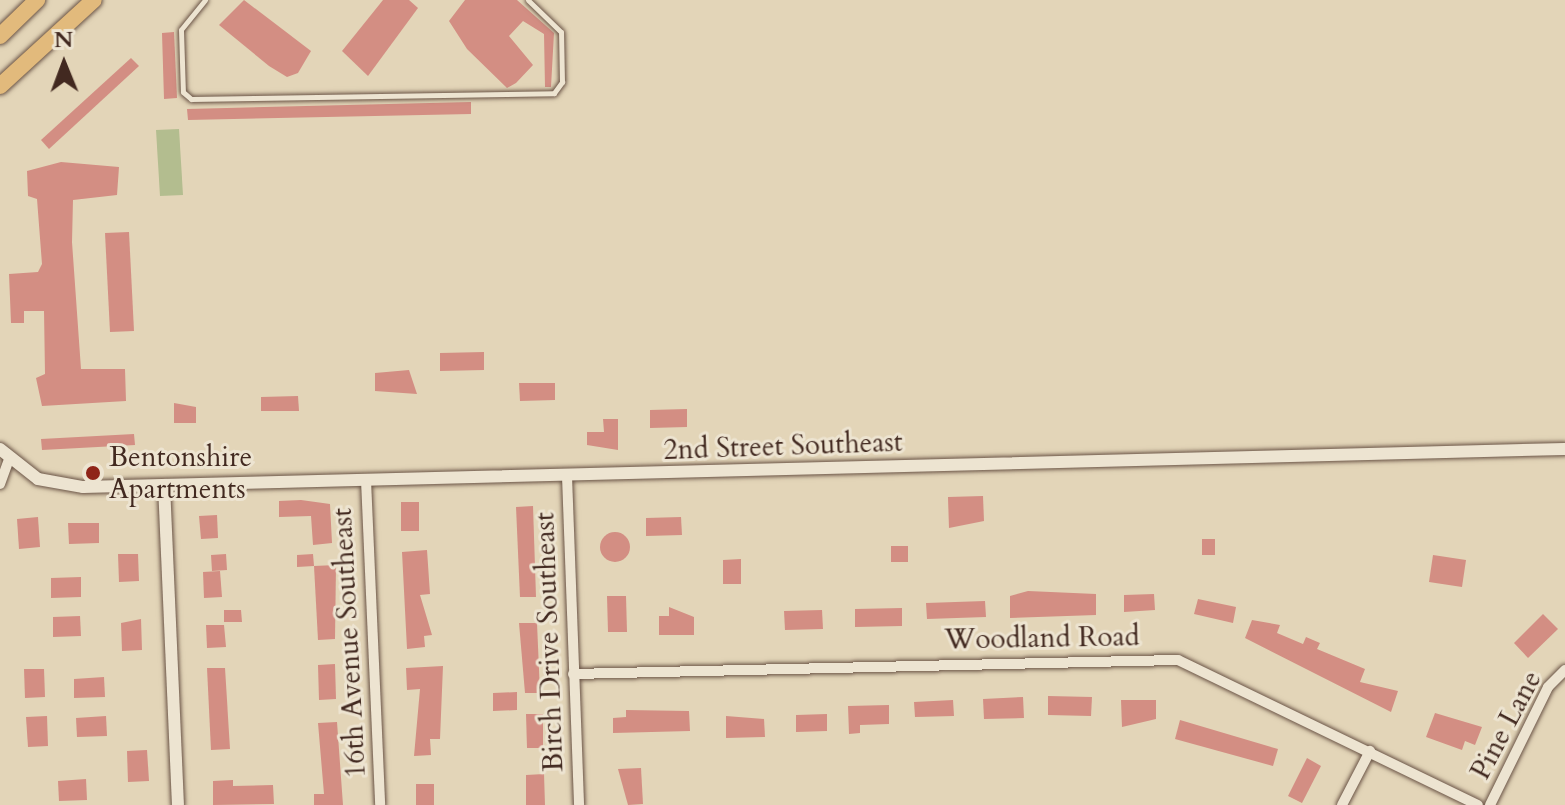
<!DOCTYPE html>
<style>
body{margin:0}
#map{position:relative;width:1565px;height:805px;overflow:hidden;background:#e3d5b8;font-family:Cardo,serif}
div>[style]{position:absolute}
.green>*{inset:0;background:#b3bd8f}
.building>*{inset:0;background:#d38e83}
.round{border-radius:50%}
.roads{filter:drop-shadow(0 0 2px #6a5446) drop-shadow(0 0 2px #6a5446)}
.service>*{height:5px;margin:-2.5px;padding:0 2.5px;transform-origin:2.5px;border-radius:2.5px;background:#ede4d1}
.minor>*{height:10px;margin:-5px;padding:0 5px;transform-origin:5px;border-radius:5px;background:#ede4d1}
.tertiary>*{height:12px;margin:-6px;padding:0 6px;transform-origin:6px;border-radius:6px;background:#ede4d1}
.trunk>*{height:16px;margin:-8px;padding:0 8px;transform-origin:8px;border-radius:8px;background:#e2ba7c}
.dots>*{width:22px;height:22px;translate:-50% -50%;box-sizing:border-box;border:4px solid #ede4d1;border-radius:50%}
span{translate:-50% -50%;white-space:nowrap;text-align:center;line-height:1.15;-webkit-text-stroke:6px #ede4d1;paint-order:stroke}
.street-label{font-size:28px;color:#422920}
.poi-label{font-size:28px;color:#422920}
.left{translate:0 -50%;text-align:left}
.north{position:absolute;left:24px;top:24px;width:80px;height:80px;-webkit-text-stroke:6px #ede4d1;paint-order:stroke;rotate:359deg;font-size:22px;font-weight:700;line-height:32px;text-align:center;color:#422920}
.north::after{content:'';display:block;margin:auto;width:28px;height:36px;background:#422920;clip-path:polygon(50% 0,100% 100%,50% 72%,0 100%)}
</style>
<div id="map">
<div class="green">
<i style="clip-path:polygon(179px 129px,183px 195px,160px 196px,156px 130px)"></i>
</div>
<div class="building">
<i style="clip-path:polygon(244px 0,311px 51px,298px 73px,287px 77px,269px 66px,219px 25px)"></i>
<i style="clip-path:polygon(383px 0,409px 0,418px 8px,368px 76px,342px 51px)"></i>
<i style="clip-path:polygon(465px 0,517px 0,554px 33px,551px 87px,545px 87px,544px 34px,523px 21px,509px 36px,533px 65px,516px 83px,507px 88px,467px 49px,449px 21px)"></i>
<i style="clip-path:polygon(174px 32px,177px 98px,164px 99px,162px 33px)"></i>
<i style="clip-path:polygon(131px 58px,139px 66px,49px 149px,41px 140px)"></i>
<i style="clip-path:polygon(471px 102px,471px 114px,188px 120px,187px 109px)"></i>
<i style="clip-path:polygon(61px 162px,119px 167px,117px 195px,73px 200px,72px 242px,81px 369px,125px 369px,126px 401px,42px 406px,36px 378px,45px 374px,44px 311px,24px 311px,24px 323px,11px 323px,9px 274px,38px 272px,42px 264px,37px 199px,28px 196px,27px 171px)"></i>
<i style="clip-path:polygon(129px 232px,134px 331px,110px 332px,105px 233px)"></i>
<i style="clip-path:polygon(484px 352px,484px 370px,440px 371px,440px 353px)"></i>
<i style="clip-path:polygon(409px 370px,417px 394px,375px 391px,375px 373px)"></i>
<i style="clip-path:polygon(519px 383px,555px 383px,555px 400px,520px 401px)"></i>
<i style="clip-path:polygon(298px 396px,299px 411px,261px 411px,261px 397px)"></i>
<i style="clip-path:polygon(174px 403px,196px 407px,196px 423px,174px 423px)"></i>
<i style="clip-path:polygon(687px 409px,687px 427px,650px 428px,650px 410px)"></i>
<i style="clip-path:polygon(603px 419px,618px 419px,618px 450px,587px 445px,587px 432px,604px 432px)"></i>
<i style="clip-path:polygon(134px 434px,135px 445px,42px 450px,41px 439px)"></i>
<i style="clip-path:polygon(983px 496px,984px 521px,949px 528px,948px 497px)"></i>
<i style="clip-path:polygon(301px 500px,330px 504px,332px 543px,313px 545px,311px 516px,279px 517px,279px 501px)"></i>
<i style="clip-path:polygon(401px 502px,419px 502px,419px 531px,401px 531px)"></i>
<i style="clip-path:polygon(533px 506px,536px 597px,520px 597px,516px 507px)"></i>
<i style="clip-path:polygon(217px 515px,218px 538px,201px 539px,199px 516px)"></i>
<i style="clip-path:polygon(38px 517px,40px 547px,19px 549px,17px 519px)"></i>
<i style="clip-path:polygon(681px 517px,682px 535px,646px 536px,646px 518px)"></i>
<i style="clip-path:polygon(68px 523px,99px 523px,99px 543px,69px 544px)"></i>
<i class="round" style="left:600px;top:532px;width:30px;height:30px"></i>
<i style="clip-path:polygon(1202px 539px,1215px 539px,1215px 555px,1202px 555px)"></i>
<i style="clip-path:polygon(891px 546px,908px 546px,908px 562px,891px 562px)"></i>
<i style="clip-path:polygon(427px 550px,430px 594px,420px 595px,432px 635px,424px 636px,425px 647px,407px 649px,402px 552px)"></i>
<i style="clip-path:polygon(118px 554px,138px 554px,139px 581px,119px 582px)"></i>
<i style="clip-path:polygon(226px 554px,227px 570px,212px 571px,211px 555px)"></i>
<i style="clip-path:polygon(313px 554px,314px 566px,297px 567px,297px 555px)"></i>
<i style="clip-path:polygon(1433px 555px,1466px 560px,1462px 587px,1429px 582px)"></i>
<i style="clip-path:polygon(741px 559px,741px 584px,723px 584px,723px 560px)"></i>
<i style="clip-path:polygon(336px 565px,335px 639px,318px 640px,314px 566px)"></i>
<i style="clip-path:polygon(220px 571px,222px 597px,204px 598px,203px 572px)"></i>
<i style="clip-path:polygon(81px 577px,81px 597px,51px 598px,51px 578px)"></i>
<i style="clip-path:polygon(1028px 591px,1096px 594px,1096px 615px,1010px 618px,1010px 596px)"></i>
<i style="clip-path:polygon(1154px 594px,1155px 610px,1124px 612px,1124px 595px)"></i>
<i style="clip-path:polygon(607px 596px,626px 596px,627px 632px,608px 632px)"></i>
<i style="clip-path:polygon(1198px 599px,1236px 607px,1233px 623px,1194px 614px)"></i>
<i style="clip-path:polygon(985px 601px,986px 617px,927px 619px,926px 603px)"></i>
<i style="clip-path:polygon(669px 607px,694px 617px,694px 635px,659px 635px,659px 616px,669px 616px)"></i>
<i style="clip-path:polygon(902px 608px,902px 626px,855px 627px,855px 609px)"></i>
<i style="clip-path:polygon(224px 610px,241px 610px,242px 622px,224px 622px)"></i>
<i style="clip-path:polygon(822px 610px,823px 629px,785px 630px,784px 611px)"></i>
<i style="clip-path:polygon(1543px 614px,1558px 629px,1528px 658px,1514px 643px)"></i>
<i style="clip-path:polygon(80px 616px,81px 636px,53px 637px,53px 617px)"></i>
<i style="clip-path:polygon(141px 619px,142px 650px,122px 651px,121px 623px)"></i>
<i style="clip-path:polygon(1252px 620px,1280px 625px,1277px 633px,1303px 644px,1306px 637px,1320px 643px,1317px 649px,1365px 669px,1360px 682px,1398px 691px,1391px 712px,1245px 638px)"></i>
<i style="clip-path:polygon(519px 623px,537px 623px,540px 693px,525px 693px)"></i>
<i style="clip-path:polygon(206px 625px,224px 625px,226px 647px,207px 648px)"></i>
<i style="clip-path:polygon(335px 664px,336px 699px,319px 700px,318px 665px)"></i>
<i style="clip-path:polygon(443px 666px,440px 739px,430px 739px,431px 755px,414px 756px,420px 689px,407px 690px,406px 668px)"></i>
<i style="clip-path:polygon(207px 668px,225px 668px,230px 749px,211px 750px)"></i>
<i style="clip-path:polygon(24px 669px,44px 669px,45px 697px,25px 698px)"></i>
<i style="clip-path:polygon(104px 677px,105px 697px,74px 698px,74px 679px)"></i>
<i style="clip-path:polygon(517px 692px,517px 710px,493px 711px,493px 693px)"></i>
<i style="clip-path:polygon(1048px 696px,1092px 697px,1091px 716px,1048px 715px)"></i>
<i style="clip-path:polygon(1023px 697px,1024px 718px,984px 719px,983px 699px)"></i>
<i style="clip-path:polygon(953px 700px,954px 716px,915px 717px,914px 702px)"></i>
<i style="clip-path:polygon(1121px 700px,1156px 700px,1156px 719px,1122px 727px)"></i>
<i style="clip-path:polygon(889px 705px,889px 724px,860px 725px,860px 733px,849px 734px,848px 706px)"></i>
<i style="clip-path:polygon(626px 710px,689px 711px,690px 731px,613px 733px,613px 718px,626px 717px)"></i>
<i style="clip-path:polygon(1435px 713px,1482px 727px,1475px 745px,1465px 741px,1462px 750px,1426px 737px)"></i>
<i style="clip-path:polygon(526px 714px,543px 714px,543px 748px,527px 748px)"></i>
<i style="clip-path:polygon(827px 714px,827px 731px,796px 732px,796px 715px)"></i>
<i style="clip-path:polygon(47px 716px,48px 746px,28px 747px,26px 717px)"></i>
<i style="clip-path:polygon(106px 716px,107px 736px,77px 737px,76px 718px)"></i>
<i style="clip-path:polygon(726px 716px,764px 719px,765px 737px,726px 738px)"></i>
<i style="clip-path:polygon(1180px 720px,1278px 749px,1273px 766px,1175px 739px)"></i>
<i style="clip-path:polygon(337px 722px,343px 805px,314px 805px,314px 794px,324px 794px,318px 723px)"></i>
<i style="clip-path:polygon(147px 750px,149px 781px,128px 782px,127px 751px)"></i>
<i style="clip-path:polygon(1307px 758px,1321px 766px,1302px 803px,1288px 796px)"></i>
<i style="clip-path:polygon(641px 768px,643px 804px,628px 805px,618px 769px)"></i>
<i style="clip-path:polygon(544px 774px,545px 805px,526px 805px,526px 775px)"></i>
<i style="clip-path:polygon(86px 779px,87px 800px,59px 801px,58px 781px)"></i>
<i style="clip-path:polygon(233px 780px,233px 786px,273px 785px,274px 804px,213px 805px,213px 781px)"></i>
<i style="clip-path:polygon(416px 784px,434px 784px,434px 805px,416px 805px)"></i>
</div>
<div class="roads">
<div class="service">
<i style="left:205px;top:0;width:38px;rotate:129deg"></i>
<i style="left:181px;top:30px;width:62px;rotate:88.2deg"></i>
<i style="left:183px;top:92px;width:11px;rotate:41deg"></i>
<i style="left:191px;top:99px;width:363px;rotate:-0.9deg"></i>
<i style="left:554px;top:93px;width:14px;rotate:-54deg"></i>
<i style="left:562px;top:82px;width:50px;rotate:-91.1deg"></i>
<i style="left:561px;top:32px;width:46px;rotate:-135.9deg"></i>
</div>
<div class="minor">
<i style="left:567px;top:476px;width:329px;rotate:87.9deg"></i>
<i style="left:366px;top:480px;width:325px;rotate:87.5deg"></i>
<i style="left:0;top:484px;width:27px;rotate:-70deg"></i>
<i style="left:573px;top:674px;width:605px;rotate:-1.33deg"></i>
<i style="left:1178px;top:660px;width:333px;rotate:25.8deg"></i>
<i style="left:1342px;top:805px;width:61px;rotate:-62.6deg"></i>
<i style="left:1490px;top:805px;width:131px;rotate:-63.8deg"></i>
<i style="left:1548px;top:687px;width:24px;rotate:-45deg"></i>
</div>
<div class="tertiary">
<i style="left:0;top:449px;width:48px;rotate:38.3deg"></i>
<i style="left:38px;top:479px;width:46px;rotate:10.1deg"></i>
<i style="left:83px;top:487px;width:1482px;rotate:-1.47deg"></i>
<i style="left:164px;top:485px;width:320px;rotate:87.5deg"></i>
</div>
<div class="trunk">
<i style="left:0;top:36px;width:52px;rotate:-44.2deg"></i>
<i style="left:0;top:86px;width:127px;rotate:-42.5deg"></i>
</div>
</div>
<div class="dots">
<i style="left:93px;top:473px;background:#8f2418"></i>
</div>
<div class="street-label">
<span style="left:783px;top:446px;rotate:-2deg">2nd Street Southeast</span>
<span style="left:1042px;top:638px;rotate:-1deg">Woodland Road</span>
<span style="left:549px;top:642px;rotate:-92deg">Birch Drive Southeast</span>
<span style="left:349px;top:643px;rotate:-93deg">16th Avenue Southeast</span>
<span style="left:1506px;top:725px;rotate:-62deg">Pine Lane</span>
</div>
<div class="poi-label">
<span class="left" style="left:109px;top:473px">Bentonshire<br>Apartments</span>
</div>
<div class="north">N</div>
</div>
